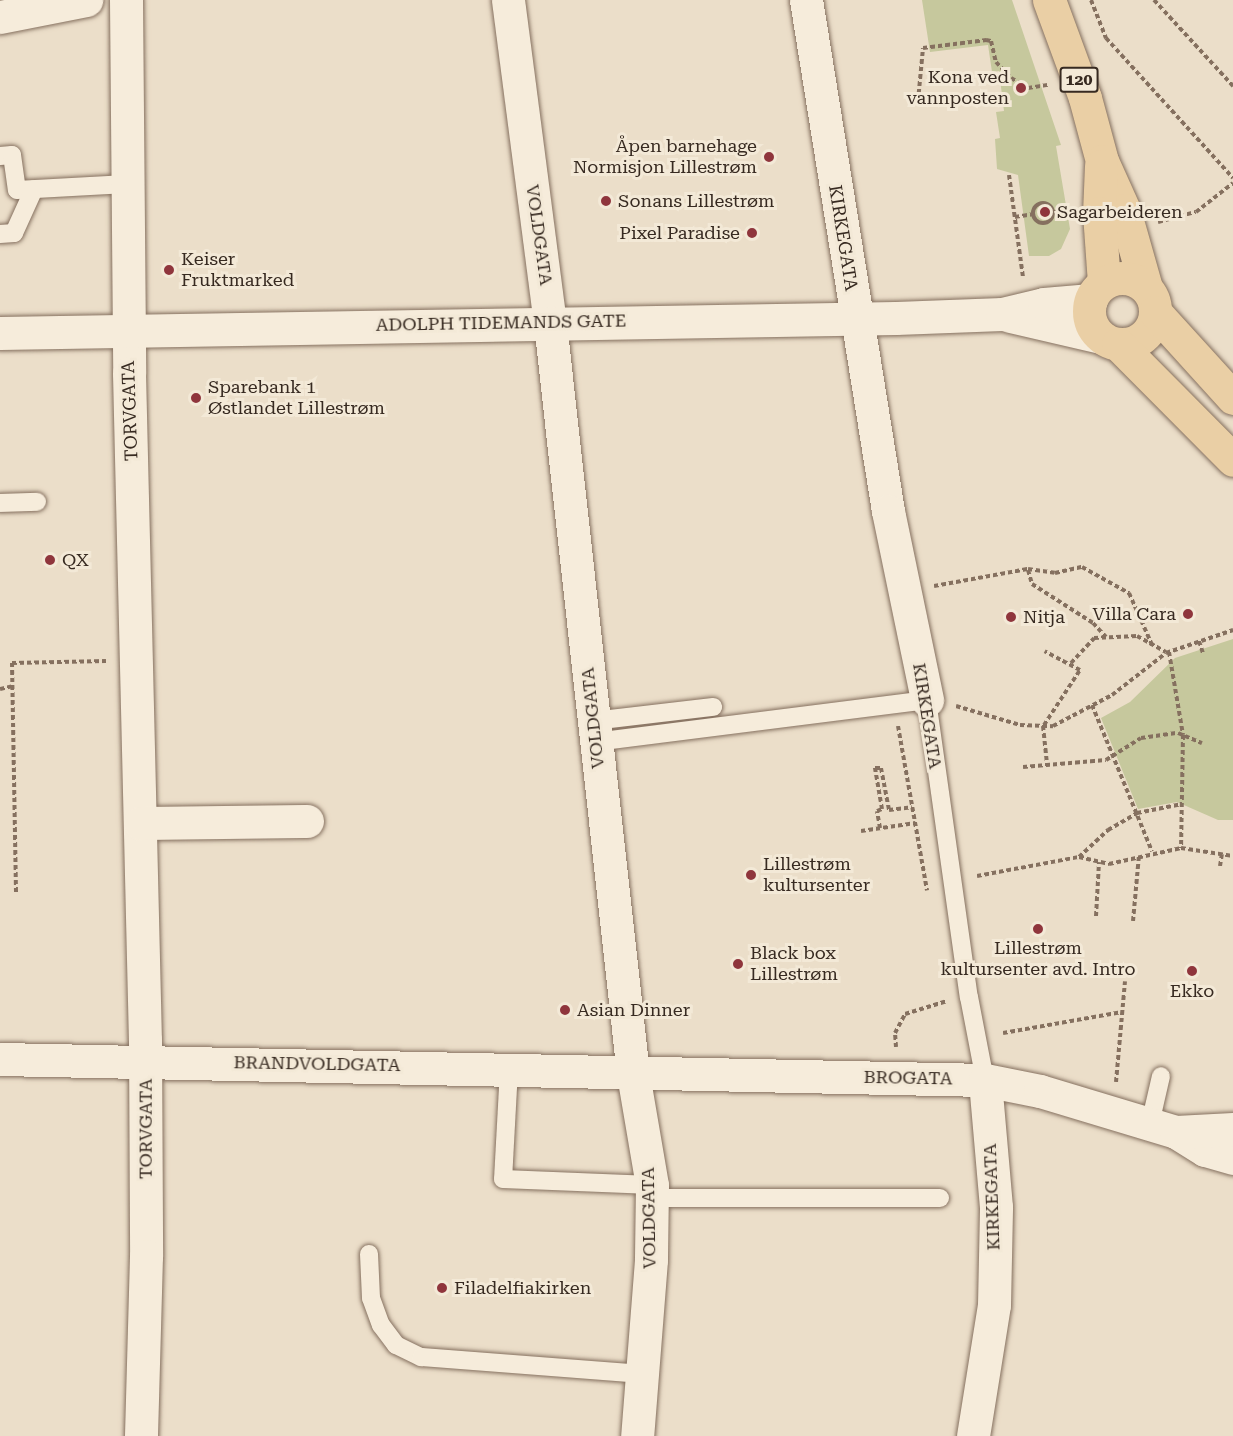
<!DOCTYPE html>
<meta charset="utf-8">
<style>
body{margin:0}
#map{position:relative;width:1233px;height:1436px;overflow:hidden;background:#ebdec9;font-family:"Roboto Serif",serif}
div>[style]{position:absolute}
.green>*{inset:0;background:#c6c89d}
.path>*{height:4px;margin-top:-2px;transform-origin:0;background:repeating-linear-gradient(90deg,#85705f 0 4.5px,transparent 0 7.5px)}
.path>.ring{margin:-2px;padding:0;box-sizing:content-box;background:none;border:4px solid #85705f;border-radius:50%}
.roads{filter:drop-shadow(0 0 2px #85705f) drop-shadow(0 0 2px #85705f)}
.lane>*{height:18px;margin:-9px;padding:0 9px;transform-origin:9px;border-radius:9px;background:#f6ecdb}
.street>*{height:33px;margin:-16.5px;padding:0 16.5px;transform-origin:16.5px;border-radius:16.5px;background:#f6ecdb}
.secondary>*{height:33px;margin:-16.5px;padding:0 16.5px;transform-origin:16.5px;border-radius:16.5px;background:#f6ecdb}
.primary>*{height:33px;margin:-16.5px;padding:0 16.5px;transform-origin:16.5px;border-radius:16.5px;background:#eacfa5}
.primary>.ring{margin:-16.5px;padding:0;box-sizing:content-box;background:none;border:33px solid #eacfa5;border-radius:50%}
.dots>*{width:16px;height:16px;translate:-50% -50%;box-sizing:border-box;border:3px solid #f3e9d7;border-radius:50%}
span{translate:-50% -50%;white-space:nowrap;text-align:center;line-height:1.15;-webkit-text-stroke:6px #f3e9d7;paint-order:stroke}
.shield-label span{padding:2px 4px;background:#f3e9d7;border:2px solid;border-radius:4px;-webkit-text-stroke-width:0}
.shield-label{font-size:16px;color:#372a21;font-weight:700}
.poi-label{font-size:18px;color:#372a21}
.right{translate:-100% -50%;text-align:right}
.left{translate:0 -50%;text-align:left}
.street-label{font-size:18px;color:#372a21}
</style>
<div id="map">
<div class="green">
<i style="clip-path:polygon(922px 0,1012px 0,1061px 145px,1056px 146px,1070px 229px,1061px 249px,1049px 256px,1029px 256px,1018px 175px,997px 169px,995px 139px,1000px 138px,996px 112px,1004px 111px,999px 71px,992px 72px,988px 45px,930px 52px)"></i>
<i style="clip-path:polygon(1233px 639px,1233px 820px,1218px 820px,1177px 802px,1138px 809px,1101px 718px,1130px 702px,1175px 658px)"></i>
</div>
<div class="path">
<i style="left:1091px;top:0;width:41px;rotate:68.5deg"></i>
<i style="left:1106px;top:38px;width:189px;rotate:47.8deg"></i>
<i style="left:1154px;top:0;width:117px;rotate:47.4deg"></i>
<i style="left:918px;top:101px;width:53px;rotate:-84.6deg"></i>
<i style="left:923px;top:48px;width:64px;rotate:-7.2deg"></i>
<i style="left:986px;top:40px;width:5px;rotate:11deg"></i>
<i style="left:991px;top:41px;width:22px;rotate:77deg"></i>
<i style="left:996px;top:62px;width:22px;rotate:47deg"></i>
<i style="left:1011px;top:78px;width:20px;rotate:30deg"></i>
<i style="left:1028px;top:88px;width:20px;rotate:-9deg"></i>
<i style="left:1009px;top:175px;width:103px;rotate:82.2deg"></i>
<i class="ring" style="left:1033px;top:203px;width:16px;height:16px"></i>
<i style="left:1054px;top:212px;width:14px;rotate:-8deg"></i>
<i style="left:1015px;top:217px;width:18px;rotate:-9deg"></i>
<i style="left:1158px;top:222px;width:39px;rotate:-15deg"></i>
<i style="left:1196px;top:212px;width:47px;rotate:-38.1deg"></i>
<i style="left:1028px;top:570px;width:15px;rotate:74deg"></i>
<i style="left:1032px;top:584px;width:72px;rotate:32.6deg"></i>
<i style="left:1093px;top:623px;width:19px;rotate:47deg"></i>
<i style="left:934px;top:586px;width:96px;rotate:-10.3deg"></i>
<i style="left:1028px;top:569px;width:27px;rotate:8deg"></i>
<i style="left:1055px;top:573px;width:28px;rotate:-13deg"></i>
<i style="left:1082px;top:567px;width:54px;rotate:29deg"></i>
<i style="left:1129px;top:593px;width:57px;rotate:66.1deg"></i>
<i style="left:1199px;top:641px;width:13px;rotate:72deg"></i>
<i style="left:1169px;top:652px;width:84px;rotate:80.4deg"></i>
<i style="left:1183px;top:735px;width:113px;rotate:91deg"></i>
<i style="left:1071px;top:663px;width:34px;rotate:-47deg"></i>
<i style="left:1094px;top:638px;width:43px;rotate:-2.7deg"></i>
<i style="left:1137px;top:636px;width:33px;rotate:29deg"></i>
<i style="left:0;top:689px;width:13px;rotate:-13deg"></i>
<i style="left:1092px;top:705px;width:158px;rotate:67.7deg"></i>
<i style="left:956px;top:706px;width:67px;rotate:16.5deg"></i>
<i style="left:1020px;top:725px;width:33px;rotate:2deg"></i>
<i style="left:1053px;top:726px;width:67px;rotate:-27.7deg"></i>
<i style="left:1112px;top:695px;width:68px;rotate:-37.9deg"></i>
<i style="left:1166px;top:653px;width:71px;rotate:-18.9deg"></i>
<i style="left:1044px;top:725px;width:66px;rotate:-56.8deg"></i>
<i style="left:1080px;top:670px;width:40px;rotate:-152deg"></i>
<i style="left:898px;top:726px;width:167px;rotate:80deg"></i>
<i style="left:1043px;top:726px;width:38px;rotate:84deg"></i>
<i style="left:1023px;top:767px;width:83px;rotate:-4.8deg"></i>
<i style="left:1106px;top:760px;width:41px;rotate:-32.2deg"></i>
<i style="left:1141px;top:738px;width:37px;rotate:-8deg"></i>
<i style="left:1178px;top:733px;width:26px;rotate:23deg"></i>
<i style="left:880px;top:828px;width:17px;rotate:-100deg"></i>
<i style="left:877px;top:811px;width:5px;rotate:-22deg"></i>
<i style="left:882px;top:809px;width:42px;rotate:-99.7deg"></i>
<i style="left:875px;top:768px;width:6px"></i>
<i style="left:881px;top:768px;width:43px;rotate:79.2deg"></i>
<i style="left:889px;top:810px;width:23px;rotate:-7deg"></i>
<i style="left:861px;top:831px;width:55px;rotate:-8.4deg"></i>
<i style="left:1079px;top:857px;width:40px;rotate:-43deg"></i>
<i style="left:1108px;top:830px;width:34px;rotate:-30deg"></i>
<i style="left:1137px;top:813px;width:46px;rotate:-11.3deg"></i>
<i style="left:1220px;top:866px;width:12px;rotate:-81deg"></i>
<i style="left:977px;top:876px;width:104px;rotate:-10.6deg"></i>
<i style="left:1079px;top:857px;width:31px;rotate:13deg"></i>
<i style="left:1109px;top:864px;width:74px;rotate:-12.5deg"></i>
<i style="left:1181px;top:848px;width:53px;rotate:8.7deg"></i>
<i style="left:16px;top:892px;width:229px;rotate:-91deg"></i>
<i style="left:12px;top:663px;width:94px;rotate:-1.2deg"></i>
<i style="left:1096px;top:916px;width:54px;rotate:-86.8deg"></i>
<i style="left:1133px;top:921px;width:66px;rotate:-84.8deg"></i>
<i style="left:1003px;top:1033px;width:121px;rotate:-10deg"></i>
<i style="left:896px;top:1047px;width:14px;rotate:-94deg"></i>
<i style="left:895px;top:1033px;width:21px;rotate:-62deg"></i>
<i style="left:905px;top:1014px;width:44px;rotate:-17.2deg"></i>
<i style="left:1116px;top:1082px;width:101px;rotate:-84.9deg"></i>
</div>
<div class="roads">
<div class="lane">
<i style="left:0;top:156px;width:12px;rotate:-5deg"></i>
<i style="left:12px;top:155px;width:35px;rotate:82deg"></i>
<i style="left:17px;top:190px;width:110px;rotate:-3.1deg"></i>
<i style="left:0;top:234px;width:14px;rotate:-4deg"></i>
<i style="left:14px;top:233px;width:48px;rotate:-65.6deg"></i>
<i style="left:0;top:503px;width:37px;rotate:-2deg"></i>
<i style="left:593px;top:721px;width:121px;rotate:-6.7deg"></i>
<i style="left:595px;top:742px;width:335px;rotate:-7.2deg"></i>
<i style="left:927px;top:700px;width:300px;rotate:82deg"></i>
<i style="left:969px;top:997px;width:85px;rotate:79.1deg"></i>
<i style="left:509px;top:1069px;width:110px;rotate:93.1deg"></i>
<i style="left:503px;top:1179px;width:149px;rotate:2.3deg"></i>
<i style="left:1150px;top:1124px;width:49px;rotate:-77.1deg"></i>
<i style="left:652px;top:1198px;width:288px"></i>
<i style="left:369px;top:1254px;width:44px;rotate:87.4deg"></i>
<i style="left:371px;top:1298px;width:29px;rotate:70deg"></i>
<i style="left:381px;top:1325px;width:25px;rotate:53deg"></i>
<i style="left:396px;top:1345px;width:28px;rotate:26deg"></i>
<i style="left:421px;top:1357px;width:223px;rotate:4.4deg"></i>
</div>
<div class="street">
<i style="left:126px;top:0;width:373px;rotate:89.5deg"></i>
<i style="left:129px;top:373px;width:667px;rotate:88.63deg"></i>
<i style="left:145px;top:1040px;width:216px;rotate:89.7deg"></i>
<i style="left:146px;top:1256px;width:180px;rotate:91.6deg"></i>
<i style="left:508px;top:0;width:326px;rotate:82.6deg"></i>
<i style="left:550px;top:323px;width:756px;rotate:83.69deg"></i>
<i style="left:633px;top:1074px;width:113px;rotate:80.3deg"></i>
<i style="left:652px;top:1185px;width:75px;rotate:90.8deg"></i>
<i style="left:651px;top:1260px;width:177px;rotate:94.5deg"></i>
<i style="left:806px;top:0;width:518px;rotate:80.88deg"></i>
<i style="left:888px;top:511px;width:193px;rotate:78.3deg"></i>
<i style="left:0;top:17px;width:88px;rotate:-11.2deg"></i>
<i style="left:140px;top:823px;width:167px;rotate:-0.7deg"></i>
<i style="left:0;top:1059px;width:985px;rotate:1.22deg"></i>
<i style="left:985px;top:1080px;width:56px;rotate:11.3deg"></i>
<i style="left:1040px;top:1091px;width:142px;rotate:16.8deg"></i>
<i style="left:1176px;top:1132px;width:34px;rotate:32deg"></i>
<i style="left:1205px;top:1150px;width:29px;rotate:16deg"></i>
<i style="left:1176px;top:1132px;width:57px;rotate:-3deg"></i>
<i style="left:973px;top:1436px;width:133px;rotate:-80.9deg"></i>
<i style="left:994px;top:1305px;width:98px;rotate:-88.8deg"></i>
<i style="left:996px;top:1207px;width:127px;rotate:-95deg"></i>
</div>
<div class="secondary">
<i style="left:1010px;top:316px;width:93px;rotate:13deg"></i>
<i style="left:0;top:333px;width:896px;rotate:-0.96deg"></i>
<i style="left:896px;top:318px;width:106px;rotate:-2.2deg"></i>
<i style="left:1002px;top:314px;width:43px;rotate:-13.4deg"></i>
<i style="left:1044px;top:304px;width:47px;rotate:-4.9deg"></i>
</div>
<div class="primary">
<i style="left:1049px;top:0;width:104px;rotate:69.8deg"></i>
<i style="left:1085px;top:98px;width:65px;rotate:74.9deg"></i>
<i style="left:1102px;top:161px;width:54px;rotate:65.8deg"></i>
<i style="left:1124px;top:210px;width:81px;rotate:74.2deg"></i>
<i style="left:1101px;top:166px;width:47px;rotate:92.4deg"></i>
<i style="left:1099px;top:213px;width:70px;rotate:85.9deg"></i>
<i class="ring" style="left:1089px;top:278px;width:33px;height:33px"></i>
<i style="left:1155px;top:312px;width:116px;rotate:47.8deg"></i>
<i style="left:1118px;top:344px;width:163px;rotate:45.2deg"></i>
</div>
</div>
<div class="dots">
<i style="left:1021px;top:88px;background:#8f353c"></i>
<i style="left:769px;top:157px;background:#8f353c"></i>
<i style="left:606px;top:201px;background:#8f353c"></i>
<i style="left:1045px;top:212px;background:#8f353c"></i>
<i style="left:752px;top:233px;background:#8f353c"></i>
<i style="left:169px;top:270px;background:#8f353c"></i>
<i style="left:196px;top:398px;background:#8f353c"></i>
<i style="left:50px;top:560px;background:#8f353c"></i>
<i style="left:1188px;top:614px;background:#8f353c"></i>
<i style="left:1011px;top:617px;background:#8f353c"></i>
<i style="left:751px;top:875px;background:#8f353c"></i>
<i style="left:1038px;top:929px;background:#8f353c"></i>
<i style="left:738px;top:964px;background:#8f353c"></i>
<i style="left:1192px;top:971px;background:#8f353c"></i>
<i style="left:565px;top:1010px;background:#8f353c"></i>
<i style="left:442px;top:1288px;background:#8f353c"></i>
</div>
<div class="shield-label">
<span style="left:1079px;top:80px">120</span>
</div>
<div class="poi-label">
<span class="right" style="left:1009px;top:88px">Kona ved<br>vannposten</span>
<span class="right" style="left:757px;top:157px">Åpen barnehage<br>Normisjon Lillestrøm</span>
<span class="left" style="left:618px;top:201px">Sonans Lillestrøm</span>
<span class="left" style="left:1057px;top:212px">Sagarbeideren</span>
<span class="right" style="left:740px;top:233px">Pixel Paradise</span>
<span class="left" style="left:181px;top:270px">Keiser<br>Fruktmarked</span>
<span class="left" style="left:208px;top:398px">Sparebank 1<br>Østlandet Lillestrøm</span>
<span class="left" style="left:62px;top:560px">QX</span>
<span class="right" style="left:1176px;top:614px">Villa Cara</span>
<span class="left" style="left:1023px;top:617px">Nitja</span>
<span class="left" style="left:763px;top:875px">Lillestrøm<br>kultursenter</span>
<span style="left:1038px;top:959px">Lillestrøm<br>kultursenter avd. Intro</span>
<span class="left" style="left:750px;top:964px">Black box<br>Lillestrøm</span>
<span style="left:1192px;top:991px">Ekko</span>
<span class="left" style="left:577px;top:1010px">Asian Dinner</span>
<span class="left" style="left:454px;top:1288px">Filadelfiakirken</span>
</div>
<div class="street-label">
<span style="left:539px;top:235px;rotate:82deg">VOLDGATA</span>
<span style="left:843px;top:238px;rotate:81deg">KIRKEGATA</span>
<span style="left:501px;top:323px;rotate:-1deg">ADOLPH TIDEMANDS GATE</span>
<span style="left:130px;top:411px;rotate:-92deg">TORVGATA</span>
<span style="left:927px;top:716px;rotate:81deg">KIRKEGATA</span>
<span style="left:593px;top:718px;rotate:-96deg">VOLDGATA</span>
<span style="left:317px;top:1064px;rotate:1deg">BRANDVOLDGATA</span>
<span style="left:908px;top:1078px;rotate:1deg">BROGATA</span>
<span style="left:146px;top:1129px;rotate:-90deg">TORVGATA</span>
<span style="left:992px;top:1197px;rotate:-92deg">KIRKEGATA</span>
<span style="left:649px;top:1218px;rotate:-91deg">VOLDGATA</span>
</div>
</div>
